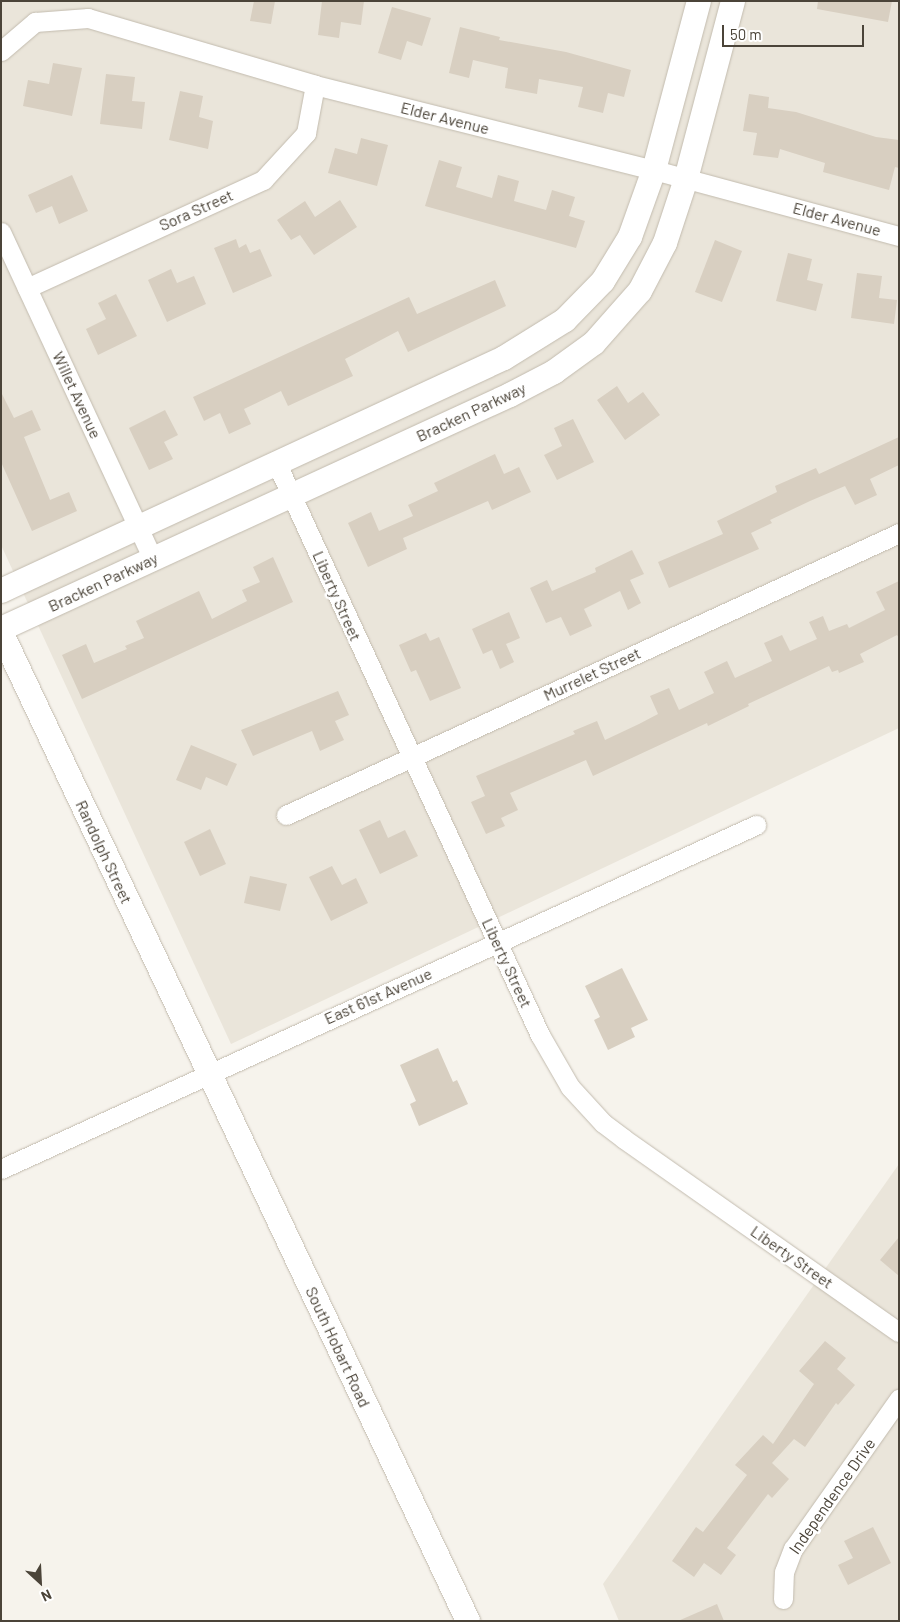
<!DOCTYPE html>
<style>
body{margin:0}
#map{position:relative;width:900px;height:1622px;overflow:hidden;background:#f6f3ec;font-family:Barlow,sans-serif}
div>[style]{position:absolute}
.residential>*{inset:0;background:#eae5da}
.building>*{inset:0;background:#d8cfc1}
.roads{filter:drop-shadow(0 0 1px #c2bbae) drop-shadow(0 0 1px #c2bbae)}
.minor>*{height:19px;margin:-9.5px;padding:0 9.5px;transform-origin:9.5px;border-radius:9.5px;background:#fff}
.tertiary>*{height:24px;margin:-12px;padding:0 12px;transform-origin:12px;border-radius:12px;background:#fff}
span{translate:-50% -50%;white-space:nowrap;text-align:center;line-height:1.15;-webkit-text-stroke:5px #fff;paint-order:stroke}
.street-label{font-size:16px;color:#4b4439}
.frame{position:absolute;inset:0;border:2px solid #4b4439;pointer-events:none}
.north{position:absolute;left:15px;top:1557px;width:50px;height:50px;-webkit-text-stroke:4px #fff;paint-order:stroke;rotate:155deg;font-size:14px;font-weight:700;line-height:20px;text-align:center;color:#4b4439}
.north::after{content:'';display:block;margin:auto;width:18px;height:22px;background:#4b4439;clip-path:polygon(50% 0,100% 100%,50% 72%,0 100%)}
.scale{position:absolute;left:722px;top:25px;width:142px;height:22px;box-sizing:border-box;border:2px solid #4b4439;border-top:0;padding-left:6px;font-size:15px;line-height:18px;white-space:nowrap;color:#4b4439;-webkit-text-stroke:4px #fff;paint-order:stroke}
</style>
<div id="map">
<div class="residential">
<i style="clip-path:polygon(1px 1px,899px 1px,899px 728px,231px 1044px,1px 545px)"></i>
<i style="clip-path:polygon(899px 1164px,899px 1621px,619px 1621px,603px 1584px)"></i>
</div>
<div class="building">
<i style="clip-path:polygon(254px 1px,275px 1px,271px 24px,250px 21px)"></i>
<i style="clip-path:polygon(322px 1px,364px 1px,361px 25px,341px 22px,339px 38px,318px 35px)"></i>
<i style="clip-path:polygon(818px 1px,892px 1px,888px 22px,817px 9px)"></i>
<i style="clip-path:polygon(392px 7px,431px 18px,422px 46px,407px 41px,401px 60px,378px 53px)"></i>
<i style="clip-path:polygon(460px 27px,500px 37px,499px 40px,566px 52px,631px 70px,624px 97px,608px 93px,603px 113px,578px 107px,583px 87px,539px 79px,537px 94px,505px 88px,508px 68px,473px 60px,469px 78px,449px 73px)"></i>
<i style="clip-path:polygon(53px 63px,82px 68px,72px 116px,23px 106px,28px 80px,49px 84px)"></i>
<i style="clip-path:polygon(106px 74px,135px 77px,132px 101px,145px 102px,142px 129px,100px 124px)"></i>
<i style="clip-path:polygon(180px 91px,203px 96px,199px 117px,213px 121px,208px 149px,169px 140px)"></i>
<i style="clip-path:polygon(749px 94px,769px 97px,768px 108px,796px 112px,876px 137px,899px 140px,899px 168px,895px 167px,889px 190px,823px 172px,825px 163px,780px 149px,778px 158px,753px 155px,757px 133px,743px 131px)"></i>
<i style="clip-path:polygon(361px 138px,388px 145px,377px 186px,328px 173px,335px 148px,357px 154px)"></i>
<i style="clip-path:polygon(439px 160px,462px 167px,456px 187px,492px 198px,498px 175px,519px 181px,514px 201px,546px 210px,552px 190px,575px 197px,569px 216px,585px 221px,576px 248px,425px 206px)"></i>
<i style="clip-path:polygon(72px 175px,88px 211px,59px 224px,52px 206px,36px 213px,28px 195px)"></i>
<i style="clip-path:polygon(340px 200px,357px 227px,314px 255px,300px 235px,291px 240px,277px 220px,305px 201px,315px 217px)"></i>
<i style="clip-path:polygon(236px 239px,239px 248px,246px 244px,250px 253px,260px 249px,272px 276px,233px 293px,214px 248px)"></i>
<i style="clip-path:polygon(715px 240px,742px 251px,722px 302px,695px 292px)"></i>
<i style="clip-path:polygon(788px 253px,812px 259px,807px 280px,823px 284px,816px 311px,776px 301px)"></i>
<i style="clip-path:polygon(171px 269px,177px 283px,194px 276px,206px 304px,167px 322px,148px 280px)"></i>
<i style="clip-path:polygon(857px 273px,882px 276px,879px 298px,897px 300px,894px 324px,851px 318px)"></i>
<i style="clip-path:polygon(495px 280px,506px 306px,408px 352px,398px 331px,345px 359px,353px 376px,288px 406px,281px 391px,244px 409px,251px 424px,229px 434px,220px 413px,204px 421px,193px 397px,409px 297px,417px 314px)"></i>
<i style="clip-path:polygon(116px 294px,137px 336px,98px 355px,86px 329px,106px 319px,98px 303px)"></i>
<i style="clip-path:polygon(617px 386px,628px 403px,643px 392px,660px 415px,625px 440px,597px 400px)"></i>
<i style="clip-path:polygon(1px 392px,14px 418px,32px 410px,41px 430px,24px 437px,50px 500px,69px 492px,77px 511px,32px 531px,1px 462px)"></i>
<i style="clip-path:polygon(165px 410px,178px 435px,164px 442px,173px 459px,149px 470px,129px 428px)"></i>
<i style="clip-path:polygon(573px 419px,594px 462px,557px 480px,544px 455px,562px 446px,554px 428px)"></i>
<i style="clip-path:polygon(899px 437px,899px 465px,870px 479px,877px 495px,855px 505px,845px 486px,810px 501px,770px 520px,772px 523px,751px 533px,759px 549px,669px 588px,658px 562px,723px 534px,717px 521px,777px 492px,775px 486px,816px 468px,819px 474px)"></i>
<i style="clip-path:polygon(495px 454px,504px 474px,519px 467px,531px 492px,492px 510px,488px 501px,403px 538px,407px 549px,368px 567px,348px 523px,371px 512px,379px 531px,413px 516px,408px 505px,438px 491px,434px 483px)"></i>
<i style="clip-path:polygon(632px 550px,644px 574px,630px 580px,641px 603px,628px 610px,620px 591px,584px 609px,592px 626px,570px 636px,561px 617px,546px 623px,530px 588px,547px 580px,552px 591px,596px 572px,595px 568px)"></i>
<i style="clip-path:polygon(273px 557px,293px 602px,82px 699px,62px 655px,86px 644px,94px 663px,127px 649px,125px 646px,144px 638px,136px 621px,199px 591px,212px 619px,247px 601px,242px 590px,260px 582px,253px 567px)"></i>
<i style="clip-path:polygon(899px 581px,899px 638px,897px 635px,860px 654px,864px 662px,839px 673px,838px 670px,832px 672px,829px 666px,748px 704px,749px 706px,708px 726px,707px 723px,593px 776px,586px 760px,510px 793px,518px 810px,501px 818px,505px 826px,486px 834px,471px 802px,485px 796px,476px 776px,575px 734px,573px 731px,597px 721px,605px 740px,639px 724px,658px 714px,650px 696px,669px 688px,679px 710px,714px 693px,704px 672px,727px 661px,735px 678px,772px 661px,764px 643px,782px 635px,790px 651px,817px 639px,809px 622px,823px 616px,829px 631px,847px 624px,849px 628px,885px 610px,876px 592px)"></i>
<i style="clip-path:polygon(509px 612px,520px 638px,506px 644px,514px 662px,500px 669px,492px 650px,483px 654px,472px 629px)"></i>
<i style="clip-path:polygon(426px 633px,430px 641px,439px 637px,461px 688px,430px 701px,416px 670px,411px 672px,399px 645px)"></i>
<i style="clip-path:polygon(338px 691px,349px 715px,335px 721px,344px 740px,320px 751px,312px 731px,253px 756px,241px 730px)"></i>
<i style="clip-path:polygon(191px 745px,237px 764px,227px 786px,206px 777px,201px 790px,176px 780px)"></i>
<i style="clip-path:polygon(380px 820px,388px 838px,405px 830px,418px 856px,380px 874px,359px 830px)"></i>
<i style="clip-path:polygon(210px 829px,226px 864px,200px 876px,184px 842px)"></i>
<i style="clip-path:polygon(332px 866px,342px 885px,356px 878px,368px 903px,331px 921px,309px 877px)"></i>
<i style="clip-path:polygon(250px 876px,287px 884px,280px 911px,244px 903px)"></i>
<i style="clip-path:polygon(622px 968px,648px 1020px,631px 1028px,635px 1037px,608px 1050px,594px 1020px,600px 1017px,585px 986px)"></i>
<i style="clip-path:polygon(438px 1048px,453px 1082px,457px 1080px,468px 1104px,419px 1126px,410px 1104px,416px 1101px,400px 1065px)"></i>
<i style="clip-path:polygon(899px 1237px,899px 1276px,880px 1260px)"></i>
<i style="clip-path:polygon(825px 1341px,846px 1358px,837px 1369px,855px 1385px,838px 1405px,836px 1403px,805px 1447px,794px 1439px,772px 1463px,789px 1479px,772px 1498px,768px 1494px,727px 1548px,736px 1555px,721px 1575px,704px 1563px,694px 1577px,672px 1561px,696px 1527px,703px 1532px,747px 1475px,735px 1465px,763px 1435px,773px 1444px,814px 1384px,799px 1371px)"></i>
<i style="clip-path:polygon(873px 1527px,891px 1563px,848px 1585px,838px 1565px,853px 1558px,844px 1541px)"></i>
<i style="clip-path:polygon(717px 1604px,724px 1621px,678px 1621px)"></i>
</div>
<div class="roads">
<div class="minor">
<i style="left:1px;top:51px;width:45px;rotate:-40.5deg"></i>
<i style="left:35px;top:22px;width:53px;rotate:-4.3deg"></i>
<i style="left:88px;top:18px;width:237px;rotate:16.4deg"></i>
<i style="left:315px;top:85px;width:349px;rotate:14.1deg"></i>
<i style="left:654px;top:170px;width:254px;rotate:15.1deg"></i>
<i style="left:1px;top:232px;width:361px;rotate:65.1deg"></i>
<i style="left:27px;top:288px;width:260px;rotate:-24.6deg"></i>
<i style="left:263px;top:180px;width:64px;rotate:-47.5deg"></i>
<i style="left:306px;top:133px;width:49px;rotate:-79.4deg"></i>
<i style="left:277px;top:464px;width:629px;rotate:65.27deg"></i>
<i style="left:540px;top:1035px;width:60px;rotate:60deg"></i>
<i style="left:570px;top:1087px;width:49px;rotate:47.5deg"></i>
<i style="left:603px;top:1123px;width:26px;rotate:37deg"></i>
<i style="left:624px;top:1139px;width:336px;rotate:35.1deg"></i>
<i style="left:286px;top:815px;width:675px;rotate:-24.7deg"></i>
<i style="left:1px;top:1169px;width:830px;rotate:-24.5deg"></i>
<i style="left:783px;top:1599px;width:27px;rotate:-88deg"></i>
<i style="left:784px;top:1572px;width:25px;rotate:-69deg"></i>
<i style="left:793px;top:1549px;width:184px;rotate:-54.8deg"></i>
</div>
<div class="tertiary">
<i style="left:1px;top:591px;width:554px;rotate:-24.85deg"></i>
<i style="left:504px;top:358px;width:72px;rotate:-31.9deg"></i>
<i style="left:565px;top:320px;width:54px;rotate:-45.7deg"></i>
<i style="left:603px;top:281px;width:52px;rotate:-58.5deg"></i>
<i style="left:630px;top:237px;width:71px;rotate:-70.3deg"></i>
<i style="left:654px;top:170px;width:175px;rotate:-75.1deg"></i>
<i style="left:1px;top:629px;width:560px;rotate:-24.69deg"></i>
<i style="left:510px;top:395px;width:50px;rotate:-27.6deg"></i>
<i style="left:554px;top:372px;width:49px;rotate:-35.9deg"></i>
<i style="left:594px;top:343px;width:69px;rotate:-48.5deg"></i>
<i style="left:640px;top:291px;width:54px;rotate:-62.5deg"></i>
<i style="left:665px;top:243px;width:67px;rotate:-71.8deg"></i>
<i style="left:686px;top:179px;width:184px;rotate:-75.2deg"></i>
<i style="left:1px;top:632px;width:1094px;rotate:64.72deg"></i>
</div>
</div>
<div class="street-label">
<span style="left:445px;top:118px;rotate:14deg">Elder Avenue</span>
<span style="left:196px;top:210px;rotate:-24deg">Sora Street</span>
<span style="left:837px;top:219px;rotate:15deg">Elder Avenue</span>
<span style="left:77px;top:395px;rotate:65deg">Willet Avenue</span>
<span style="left:471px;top:412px;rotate:-25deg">Bracken Parkway</span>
<span style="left:103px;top:582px;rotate:-25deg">Bracken Parkway</span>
<span style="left:337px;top:596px;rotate:66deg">Liberty Street</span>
<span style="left:592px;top:674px;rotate:-25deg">Murrelet Street</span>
<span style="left:104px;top:852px;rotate:65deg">Randolph Street</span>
<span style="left:507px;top:963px;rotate:65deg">Liberty Street</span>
<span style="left:378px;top:996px;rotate:-24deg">East 61st Avenue</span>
<span style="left:792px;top:1257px;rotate:35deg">Liberty Street</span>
<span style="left:338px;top:1347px;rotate:65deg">South Hobart Road</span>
<span style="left:832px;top:1496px;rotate:-55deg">Independence Drive</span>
</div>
<div class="frame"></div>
<div class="north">N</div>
<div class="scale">50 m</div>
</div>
